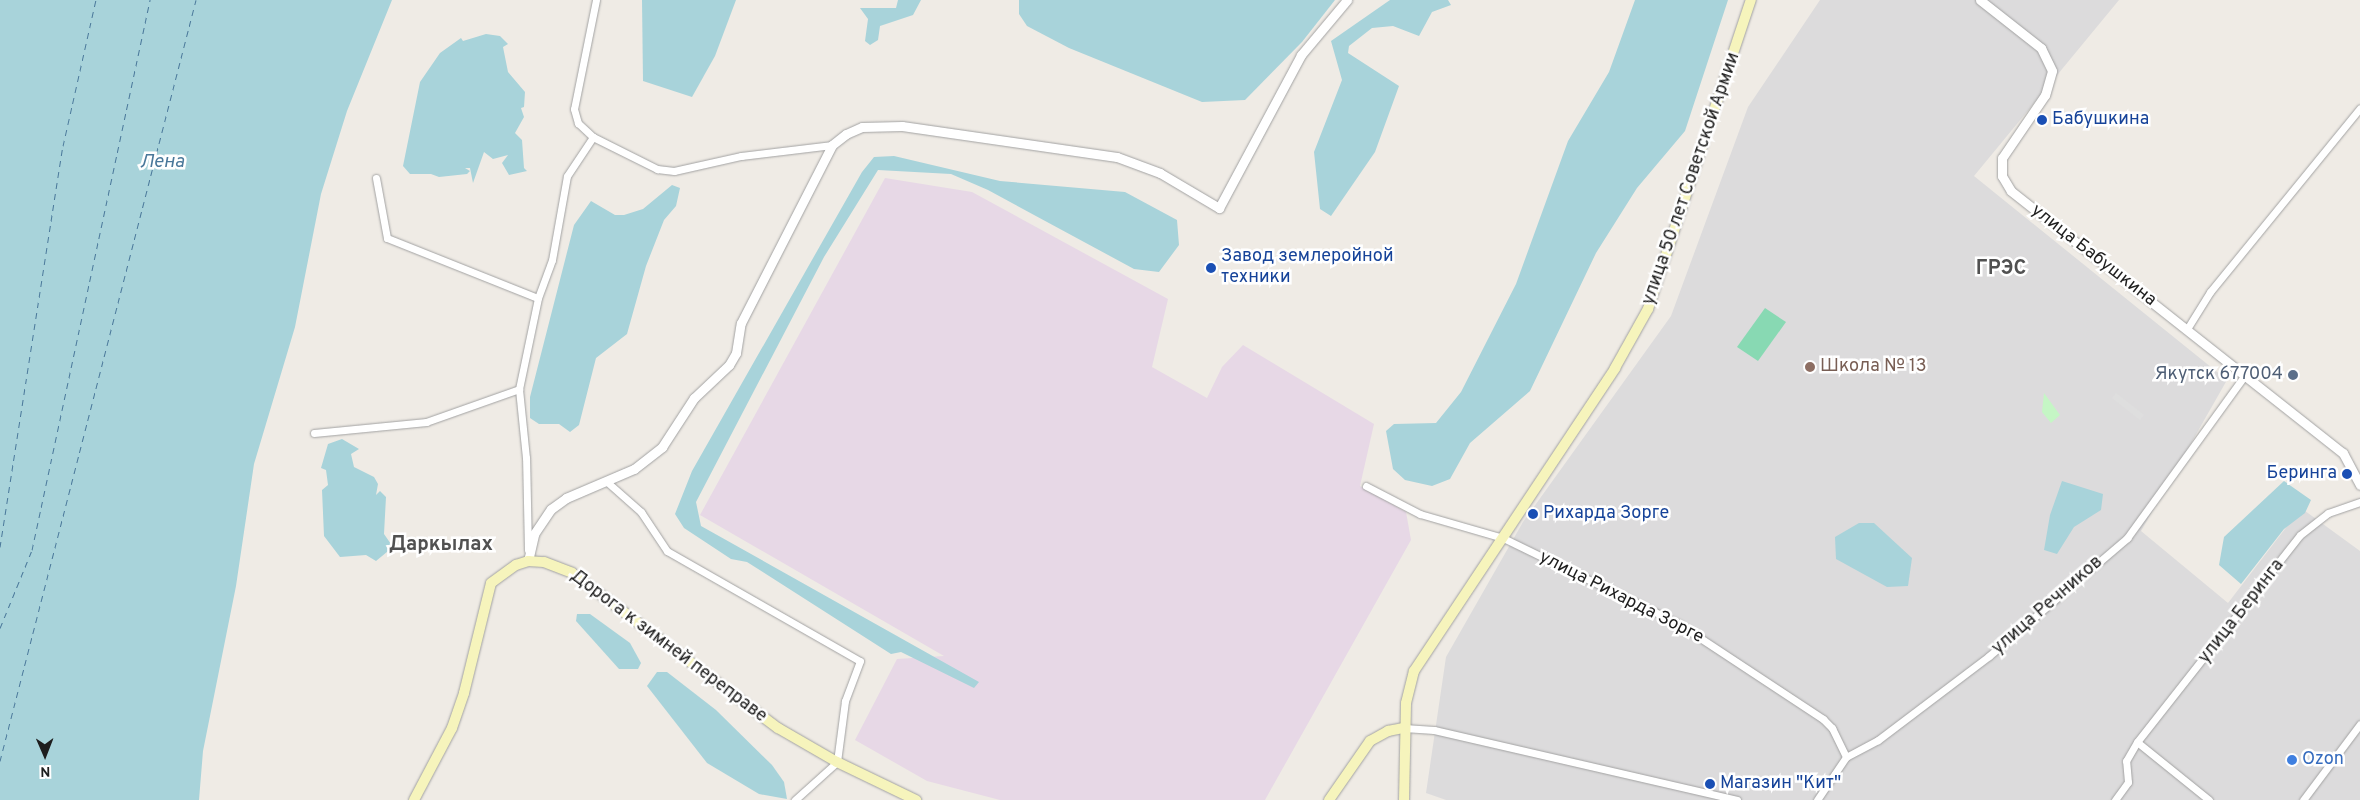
<!DOCTYPE html>
<meta charset="utf-8">
<style>
body{margin:0}
#map{position:relative;width:2360px;height:800px;overflow:hidden;background:#efebe5;font-family:Overpass,sans-serif}
div>[style]{position:absolute}
.residential>*{inset:0;background:#dcdbdc}
.industrial>*{inset:0;background:#e7d8e6}
.park>*{inset:0;background:#c5f6c5}
.pitch>*{inset:0;background:#88d9b3}
.parking>*{inset:0;background:#dedede}
.water>*{inset:0;background:#a8d3da}
.ferry>*{height:1px;margin-top:-0.5px;transform-origin:0;background:repeating-linear-gradient(90deg,#4a789a 0 6px,transparent 0 11px)}
.roads{filter:drop-shadow(0 0 1px #a2a2a2) drop-shadow(0 0 1px #a2a2a2)}
.minor>*{height:7px;margin:-3.5px;padding:0 3.5px;transform-origin:3.5px;border-radius:3.5px;background:#fff}
.tertiary>*{height:9px;margin:-4.5px;padding:0 4.5px;transform-origin:4.5px;border-radius:4.5px;background:#fff}
.secondary>*{height:10px;margin:-5px;padding:0 5px;transform-origin:5px;border-radius:5px;background:#f6f4bc}
.dots>*{width:14px;height:14px;translate:-50% -50%;box-sizing:border-box;border:2px solid #fff;border-radius:50%}
span{translate:-50% -50%;white-space:nowrap;text-align:center;line-height:1.15;-webkit-text-stroke:5px #fff;paint-order:stroke}
.transit-label{font-size:18px;color:#164399}
.left{translate:0 -50%;text-align:left}
.right{translate:-100% -50%;text-align:right}
.street-label{font-size:18px;color:#1e1e1e}
.education-label{font-size:18px;color:#785e54}
.service-label{font-size:18px;color:#4e5e75}
.shop-label{font-size:18px;color:#366cbe}
.water-label{font-size:19px;color:#4a789a;font-style:italic}
.quarter-label{font-size:20px;color:#515151;font-weight:700}
.north{position:absolute;left:20px;top:730px;width:50px;height:50px;-webkit-text-stroke:4px #fff;paint-order:stroke;rotate:179deg;font-size:14px;font-weight:700;line-height:20px;text-align:center;color:#1e1e1e}
.north::after{content:'';display:block;margin:auto;width:18px;height:22px;background:#1e1e1e;clip-path:polygon(50% 0,100% 100%,50% 72%,0 100%)}
</style>
<div id="map">
<div class="residential">
<i style="clip-path:polygon(1820px 0,2119px 0,1974px 176px,2227px 380px,2141px 531px,2228px 603px,2301px 508px,2360px 551px,2360px 800px,1446px 800px,1426px 793px,1446px 657px,1523px 522px,1671px 316px,1748px 107px)"></i>
</div>
<div class="industrial">
<i style="clip-path:polygon(885px 178px,972px 192px,1168px 299px,1152px 367px,1207px 398px,1222px 367px,1243px 345px,1374px 424px,1360px 486px,1406px 512px,1411px 540px,1265px 800px,1000px 800px,927px 781px,855px 740px,897px 659px,944px 656px,700px 515px)"></i>
</div>
<div class="park">
<i style="clip-path:polygon(2044px 393px,2060px 415px,2051px 423px,2042px 412px)"></i>
</div>
<div class="pitch">
<i style="clip-path:polygon(1765px 308px,1786px 322px,1758px 361px,1737px 347px)"></i>
</div>
<div class="parking">
<i style="clip-path:polygon(2116px 393px,2144px 415px,2140px 420px,2112px 398px)"></i>
</div>
<div class="water">
<i style="clip-path:polygon(0 0,392px 0,347px 111px,321px 194px,295px 327px,254px 464px,236px 586px,203px 751px,199px 800px,0 800px)"></i>
<i style="clip-path:polygon(642px 0,736px 0,715px 56px,692px 97px,643px 81px)"></i>
<i style="clip-path:polygon(898px 0,921px 0,913px 15px,880px 26px,878px 40px,870px 45px,865px 41px,868px 19px,860px 8px,896px 8px)"></i>
<i style="clip-path:polygon(1019px 0,1335px 0,1302px 42px,1245px 100px,1202px 102px,1069px 48px,1027px 26px,1019px 14px)"></i>
<i style="clip-path:polygon(1390px 0,1448px 0,1451px 5px,1432px 12px,1419px 36px,1393px 26px,1372px 28px,1349px 46px,1348px 53px,1399px 86px,1375px 152px,1331px 216px,1320px 209px,1314px 152px,1342px 80px,1331px 41px)"></i>
<i style="clip-path:polygon(1635px 0,1728px 0,1685px 131px,1637px 188px,1596px 253px,1530px 391px,1470px 443px,1450px 479px,1432px 486px,1405px 480px,1393px 469px,1386px 431px,1394px 424px,1436px 423px,1461px 392px,1516px 284px,1568px 141px,1609px 72px)"></i>
<i style="clip-path:polygon(486px 34px,500px 36px,508px 44px,503px 47px,508px 72px,525px 92px,524px 107px,521px 108px,524px 117px,515px 133px,522px 140px,524px 168px,527px 171px,509px 175px,502px 163px,508px 155px,493px 159px,484px 152px,473px 183px,470px 168px,465px 168px,470px 171px,467px 174px,439px 177px,431px 174px,410px 174px,403px 166px,420px 82px,440px 53px,461px 38px,463px 41px)"></i>
<i style="clip-path:polygon(894px 156px,1000px 181px,1125px 192px,1177px 220px,1179px 245px,1159px 272px,1134px 269px,988px 190px,951px 174px,878px 170px,824px 257px,696px 502px,701px 526px,979px 682px,974px 688px,901px 652px,891px 654px,747px 562px,731px 559px,684px 528px,675px 514px,692px 471px,862px 172px,874px 157px)"></i>
<i style="clip-path:polygon(672px 185px,680px 188px,676px 206px,664px 220px,646px 266px,627px 334px,596px 358px,579px 425px,570px 432px,559px 424px,539px 424px,530px 418px,530px 397px,574px 225px,591px 201px,615px 215px,624px 215px,643px 209px)"></i>
<i style="clip-path:polygon(342px 439px,359px 449px,351px 454px,354px 467px,374px 477px,378px 484px,376px 495px,380px 491px,386px 497px,384px 534px,393px 547px,376px 561px,366px 555px,340px 557px,324px 536px,322px 490px,328px 485px,326px 470px,321px 468px,328px 444px)"></i>
<i style="clip-path:polygon(2062px 481px,2103px 494px,2101px 510px,2074px 527px,2057px 554px,2044px 550px,2050px 515px)"></i>
<i style="clip-path:polygon(2284px 481px,2311px 500px,2305px 513px,2284px 529px,2241px 584px,2219px 565px,2224px 537px)"></i>
<i style="clip-path:polygon(1859px 523px,1874px 523px,1912px 558px,1908px 586px,1887px 587px,1836px 559px,1835px 537px)"></i>
<i style="clip-path:polygon(577px 614px,590px 614px,630px 643px,641px 663px,638px 669px,619px 669px,576px 621px)"></i>
<i style="clip-path:polygon(657px 672px,667px 672px,716px 710px,772px 765px,784px 782px,787px 799px,759px 794px,707px 763px,647px 686px)"></i>
</div>
<div class="ferry">
<i style="left:0;top:547px;width:406px;rotate:-81.1deg"></i>
<i style="left:63px;top:146px;width:150px;rotate:-77.3deg"></i>
<i style="left:0;top:628px;width:84px;rotate:-67.7deg"></i>
<i style="left:32px;top:550px;width:563px;rotate:-77.89deg"></i>
<i style="left:0;top:761px;width:786px;rotate:-75.56deg"></i>
</div>
<div class="roads">
<div class="minor">
<i style="left:596px;top:0;width:111px;rotate:101.4deg"></i>
<i style="left:574px;top:109px;width:15px;rotate:74deg"></i>
<i style="left:578px;top:123px;width:21px;rotate:43deg"></i>
<i style="left:593px;top:137px;width:72px;rotate:26.6deg"></i>
<i style="left:657px;top:169px;width:17px;rotate:7deg"></i>
<i style="left:674px;top:171px;width:69px;rotate:-12.6deg"></i>
<i style="left:741px;top:156px;width:92px;rotate:-6.9deg"></i>
<i style="left:376px;top:178px;width:61px;rotate:79.6deg"></i>
<i style="left:387px;top:238px;width:162px;rotate:21.7deg"></i>
<i style="left:2187px;top:329px;width:44px;rotate:-58.1deg"></i>
<i style="left:2210px;top:292px;width:237px;rotate:-50.8deg"></i>
<i style="left:314px;top:433px;width:113px;rotate:-5.6deg"></i>
<i style="left:426px;top:422px;width:99px;rotate:-19.5deg"></i>
<i style="left:606px;top:481px;width:47px;rotate:41.5deg"></i>
<i style="left:641px;top:512px;width:47px;rotate:56.3deg"></i>
<i style="left:667px;top:551px;width:222px;rotate:29.7deg"></i>
<i style="left:860px;top:661px;width:43px;rotate:110.6deg"></i>
<i style="left:845px;top:701px;width:62px;rotate:97.5deg"></i>
<i style="left:837px;top:762px;width:57px;rotate:137.9deg"></i>
<i style="left:1366px;top:486px;width:61px;rotate:27.4deg"></i>
<i style="left:1420px;top:514px;width:86px;rotate:16.1deg"></i>
<i style="left:1503px;top:538px;width:196px;rotate:26deg"></i>
<i style="left:1679px;top:624px;width:173px;rotate:33.4deg"></i>
<i style="left:1823px;top:719px;width:13px;rotate:45deg"></i>
<i style="left:1832px;top:728px;width:32px;rotate:64deg"></i>
<i style="left:528px;top:550px;width:92px;rotate:-91.2deg"></i>
<i style="left:526px;top:458px;width:69px;rotate:-95.8deg"></i>
<i style="left:519px;top:389px;width:93px;rotate:-78.2deg"></i>
<i style="left:538px;top:298px;width:40px;rotate:-69.8deg"></i>
<i style="left:552px;top:260px;width:85px;rotate:-79.9deg"></i>
<i style="left:567px;top:176px;width:47px;rotate:-56.3deg"></i>
<i style="left:1404px;top:728px;width:30px;rotate:4deg"></i>
<i style="left:1434px;top:730px;width:311px;rotate:13deg"></i>
<i style="left:1817px;top:800px;width:52px;rotate:-56deg"></i>
<i style="left:1846px;top:757px;width:36px;rotate:-28deg"></i>
<i style="left:1878px;top:740px;width:139px;rotate:-37.1deg"></i>
<i style="left:1989px;top:656px;width:182px;rotate:-40.5deg"></i>
<i style="left:2127px;top:538px;width:201px;rotate:-54.1deg"></i>
<i style="left:2115px;top:800px;width:22px;rotate:-54deg"></i>
<i style="left:2128px;top:782px;width:21px;rotate:-95deg"></i>
<i style="left:2126px;top:761px;width:22px;rotate:-60deg"></i>
<i style="left:2209px;top:800px;width:92px;rotate:-141.1deg"></i>
<i style="left:2137px;top:742px;width:263px;rotate:-51.8deg"></i>
<i style="left:2300px;top:535px;width:36px;rotate:-38deg"></i>
<i style="left:2328px;top:513px;width:34px;rotate:-19deg"></i>
<i style="left:2303px;top:800px;width:95px;rotate:-53.1deg"></i>
</div>
<div class="tertiary">
<i style="left:1980px;top:0;width:78px;rotate:38.2deg"></i>
<i style="left:2041px;top:48px;width:25px;rotate:64deg"></i>
<i style="left:2052px;top:71px;width:25px;rotate:106deg"></i>
<i style="left:2045px;top:95px;width:76px;rotate:124.3deg"></i>
<i style="left:2002px;top:158px;width:18px;rotate:90deg"></i>
<i style="left:2002px;top:176px;width:17px;rotate:59deg"></i>
<i style="left:2011px;top:191px;width:423px;rotate:38.3deg"></i>
<i style="left:2343px;top:453px;width:36px;rotate:62deg"></i>
<i style="left:528px;top:561px;width:28px;rotate:-77deg"></i>
<i style="left:534px;top:534px;width:30px;rotate:-56deg"></i>
<i style="left:551px;top:509px;width:19px;rotate:-36deg"></i>
<i style="left:566px;top:498px;width:74px;rotate:-23.1deg"></i>
<i style="left:634px;top:469px;width:36px;rotate:-38deg"></i>
<i style="left:662px;top:447px;width:59px;rotate:-56.9deg"></i>
<i style="left:694px;top:398px;width:48px;rotate:-43.3deg"></i>
<i style="left:729px;top:365px;width:14px;rotate:-60deg"></i>
<i style="left:736px;top:353px;width:30px;rotate:-81deg"></i>
<i style="left:741px;top:323px;width:200px;rotate:-62.9deg"></i>
<i style="left:832px;top:145px;width:18px;rotate:-38deg"></i>
<i style="left:846px;top:134px;width:17px;rotate:-24deg"></i>
<i style="left:862px;top:127px;width:40px;rotate:-1.4deg"></i>
<i style="left:902px;top:126px;width:217px;rotate:8.2deg"></i>
<i style="left:1117px;top:157px;width:46px;rotate:20.4deg"></i>
<i style="left:1160px;top:173px;width:69px;rotate:30.7deg"></i>
<i style="left:1219px;top:208px;width:174px;rotate:-61.8deg"></i>
<i style="left:1301px;top:55px;width:72px;rotate:-50.1deg"></i>
</div>
<div class="secondary">
<i style="left:414px;top:800px;width:81px;rotate:-62.2deg"></i>
<i style="left:452px;top:728px;width:37px;rotate:-71deg"></i>
<i style="left:464px;top:693px;width:113px;rotate:-76.2deg"></i>
<i style="left:491px;top:583px;width:31px;rotate:-36deg"></i>
<i style="left:516px;top:565px;width:13px;rotate:-18deg"></i>
<i style="left:528px;top:561px;width:16px;rotate:4deg"></i>
<i style="left:544px;top:562px;width:30px;rotate:21deg"></i>
<i style="left:572px;top:573px;width:258px;rotate:37deg"></i>
<i style="left:778px;top:728px;width:68px;rotate:30deg"></i>
<i style="left:837px;top:762px;width:88px;rotate:25.7deg"></i>
<i style="left:1329px;top:800px;width:72px;rotate:-55.2deg"></i>
<i style="left:1370px;top:741px;width:21px;rotate:-29deg"></i>
<i style="left:1388px;top:731px;width:16px;rotate:-11deg"></i>
<i style="left:1404px;top:800px;width:97px;rotate:-88.8deg"></i>
<i style="left:1406px;top:703px;width:33px;rotate:-76deg"></i>
<i style="left:1414px;top:671px;width:364px;rotate:-56.4deg"></i>
<i style="left:1615px;top:368px;width:68px;rotate:-60.8deg"></i>
<i style="left:1648px;top:309px;width:326px;rotate:-71.6deg"></i>
</div>
</div>
<div class="dots">
<i style="left:2042px;top:120px;background:#1a4fb4"></i>
<i style="left:1211px;top:268px;background:#1a4fb4"></i>
<i style="left:1810px;top:367px;background:#8d6e63"></i>
<i style="left:2293px;top:375px;background:#5c6f8a"></i>
<i style="left:2347px;top:474px;background:#1a4fb4"></i>
<i style="left:1533px;top:514px;background:#1a4fb4"></i>
<i style="left:2292px;top:760px;background:#3f7fe0"></i>
<i style="left:1710px;top:784px;background:#1a4fb4"></i>
</div>
<div class="transit-label">
<span class="left" style="left:2052px;top:120px">Бабушкина</span>
<span class="left" style="left:1221px;top:268px">Завод землеройной<br>техники</span>
<span class="right" style="left:2337px;top:474px">Беринга</span>
<span class="left" style="left:1543px;top:514px">Рихарда Зорге</span>
<span class="left" style="left:1720px;top:784px">Магазин "Кит"</span>
</div>
<div class="street-label">
<span style="left:1692px;top:179px;rotate:-71deg">улица 50 лет Советской Армии</span>
<span style="left:2093px;top:256px;rotate:38deg">улица Бабушкина</span>
<span style="left:1621px;top:598px;rotate:27deg">улица Рихарда Зорге</span>
<span style="left:2048px;top:606px;rotate:-41deg">улица Речников</span>
<span style="left:2242px;top:612px;rotate:-52deg">улица Беринга</span>
<span style="left:668px;top:647px;rotate:37deg">Дорога к зимней переправе</span>
</div>
<div class="education-label">
<span class="left" style="left:1820px;top:367px">Школа № 13</span>
</div>
<div class="service-label">
<span class="right" style="left:2283px;top:375px">Якутск 677004</span>
</div>
<div class="shop-label">
<span class="left" style="left:2302px;top:760px">Ozon</span>
</div>
<div class="water-label">
<span style="left:162px;top:163px">Лена</span>
</div>
<div class="quarter-label">
<span style="left:2001px;top:269px">ГРЭС</span>
<span style="left:441px;top:545px">Даркылах</span>
</div>
<div class="north">N</div>
</div>
